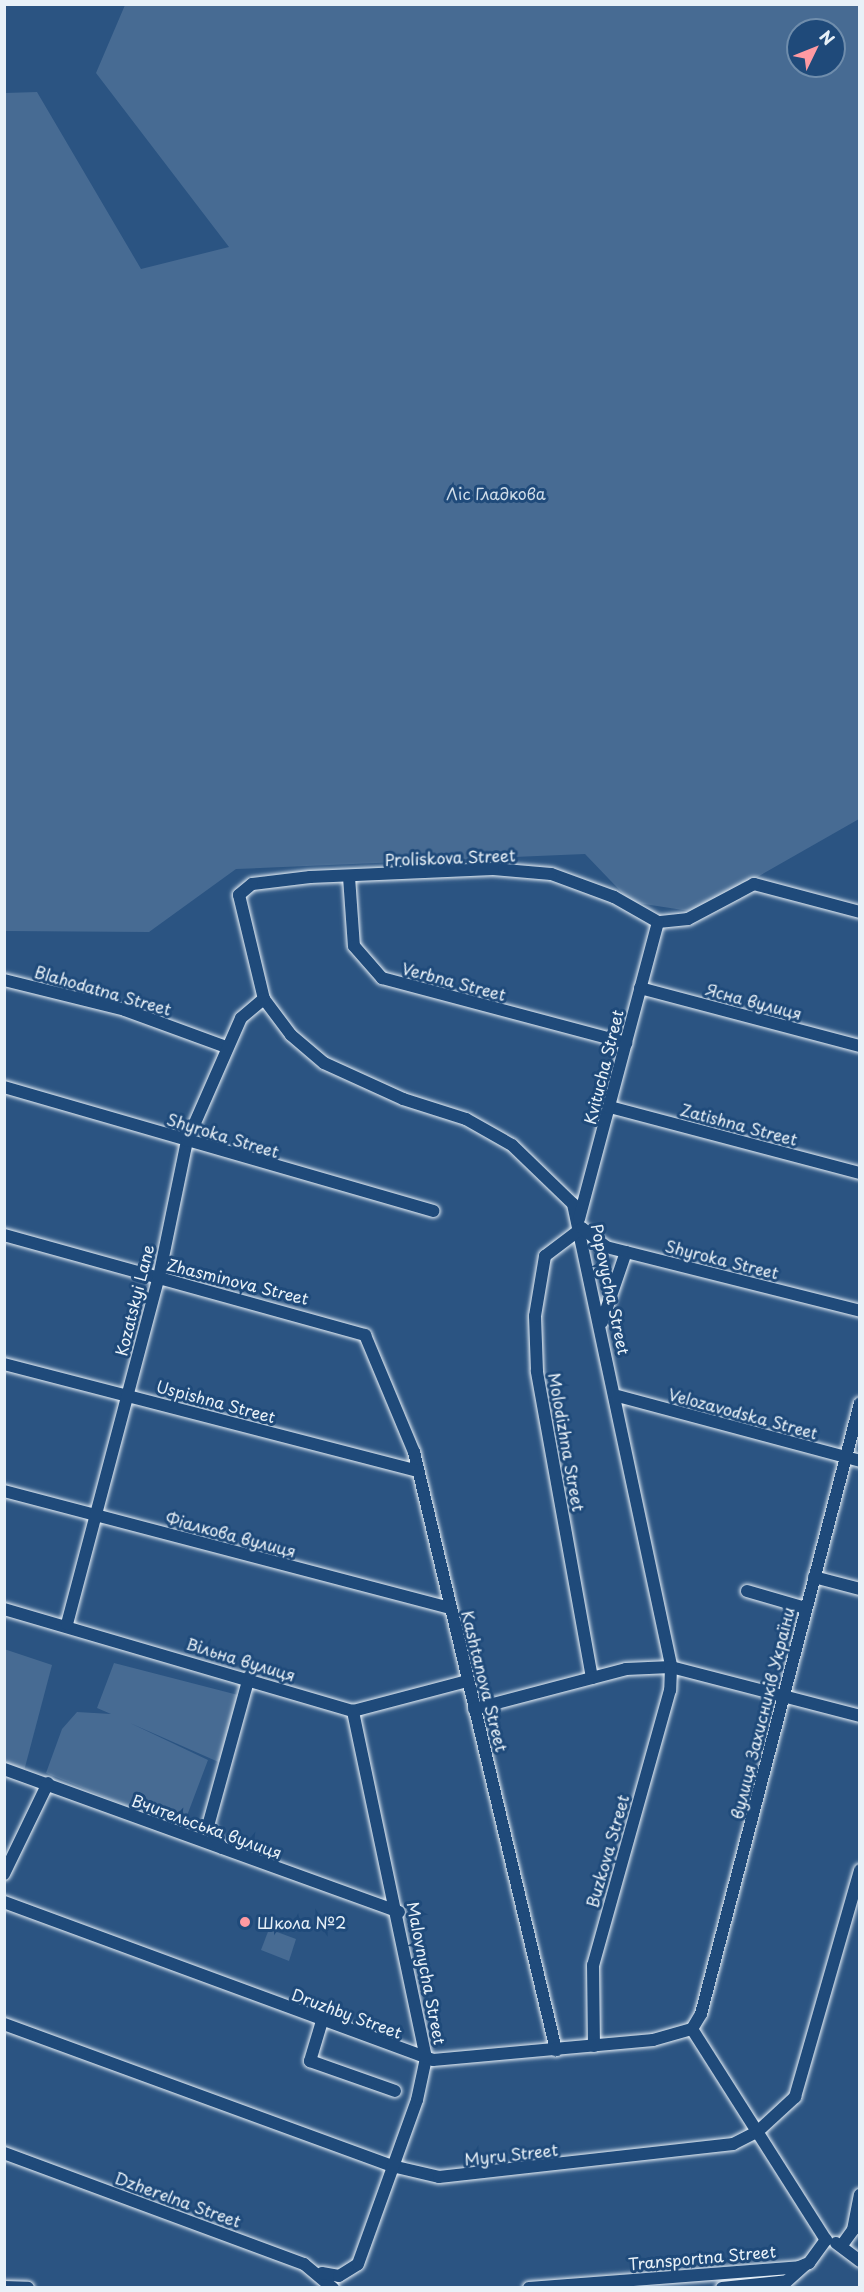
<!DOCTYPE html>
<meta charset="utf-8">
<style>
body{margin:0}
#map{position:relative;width:864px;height:2292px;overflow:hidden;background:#2b5482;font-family:"Playpen Sans",sans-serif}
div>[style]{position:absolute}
.green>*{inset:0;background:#476b93}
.roads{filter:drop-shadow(0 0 2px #e8f1f8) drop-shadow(0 0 2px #e8f1f8)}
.minor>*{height:12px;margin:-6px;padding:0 6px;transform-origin:6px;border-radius:6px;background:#1f4a7a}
.dots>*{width:16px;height:16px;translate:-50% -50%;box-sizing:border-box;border:3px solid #1f4a7a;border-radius:50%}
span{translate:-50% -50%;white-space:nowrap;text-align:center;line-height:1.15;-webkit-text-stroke:6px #1f4a7a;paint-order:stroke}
.park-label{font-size:16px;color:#d0dde9}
.street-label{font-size:16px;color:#e8f1f8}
.poi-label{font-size:16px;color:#e8f1f8}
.left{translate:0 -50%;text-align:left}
.frame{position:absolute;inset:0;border:6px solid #e8f1f8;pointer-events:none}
.north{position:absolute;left:786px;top:18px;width:60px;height:60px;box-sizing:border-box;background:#1f4a7a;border:2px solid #6f8dac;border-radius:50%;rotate:47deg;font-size:16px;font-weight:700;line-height:24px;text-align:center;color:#e8f1f8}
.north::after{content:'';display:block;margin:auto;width:21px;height:27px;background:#ff9aa2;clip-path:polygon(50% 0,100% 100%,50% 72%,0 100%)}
</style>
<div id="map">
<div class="green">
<i style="clip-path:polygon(evenodd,125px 5px,859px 5px,859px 819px,696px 912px,631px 902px,585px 854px,236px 869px,149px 932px,5px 931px,5px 93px,37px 92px,141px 269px,229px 247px,96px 73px,125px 5px,798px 30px,834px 30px,834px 66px,798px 66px,798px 30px)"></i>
<i style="clip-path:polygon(4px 1649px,52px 1665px,24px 1771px,5px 1764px)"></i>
<i style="clip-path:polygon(114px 1663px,238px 1695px,223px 1764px,130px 1723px,208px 1760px,182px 1829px,46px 1773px,62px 1729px,77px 1712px,111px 1714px,97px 1708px)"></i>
<i style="clip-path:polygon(269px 1929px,296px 1939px,289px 1961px,261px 1950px)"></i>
</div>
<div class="roads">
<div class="minor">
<i style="left:349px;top:877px;width:69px;rotate:85.9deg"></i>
<i style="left:354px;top:946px;width:43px;rotate:48.8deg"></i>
<i style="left:382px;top:978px;width:253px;rotate:14.9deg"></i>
<i style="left:860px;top:912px;width:110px;rotate:-165.2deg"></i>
<i style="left:754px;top:884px;width:75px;rotate:152.1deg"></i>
<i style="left:688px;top:919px;width:30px;rotate:174deg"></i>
<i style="left:658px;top:922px;width:51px;rotate:-150.4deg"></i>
<i style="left:614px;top:897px;width:67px;rotate:-159.9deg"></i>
<i style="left:551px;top:874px;width:58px;rotate:-175.1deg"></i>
<i style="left:493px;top:869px;width:183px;rotate:177.5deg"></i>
<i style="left:310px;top:877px;width:58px;rotate:173.1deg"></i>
<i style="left:252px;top:884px;width:17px;rotate:140deg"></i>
<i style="left:239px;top:895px;width:107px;rotate:76.5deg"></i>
<i style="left:264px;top:999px;width:45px;rotate:53.1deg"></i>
<i style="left:291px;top:1035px;width:43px;rotate:40.3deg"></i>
<i style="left:324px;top:1063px;width:87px;rotate:24.5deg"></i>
<i style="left:403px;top:1099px;width:66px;rotate:17.6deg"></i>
<i style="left:466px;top:1119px;width:53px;rotate:29.5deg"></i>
<i style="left:512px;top:1145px;width:85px;rotate:44deg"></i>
<i style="left:573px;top:1204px;width:473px;rotate:78deg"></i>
<i style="left:671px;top:1667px;width:195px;rotate:14.5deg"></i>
<i style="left:4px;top:980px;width:125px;rotate:13.9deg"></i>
<i style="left:125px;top:1010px;width:108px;rotate:20.1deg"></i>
<i style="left:640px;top:988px;width:228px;rotate:14.8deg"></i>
<i style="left:4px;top:1087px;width:447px;rotate:16.1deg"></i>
<i style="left:610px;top:1107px;width:259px;rotate:14.8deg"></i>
<i style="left:579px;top:1219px;width:307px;rotate:-75.1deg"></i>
<i style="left:4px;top:1235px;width:375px;rotate:15.5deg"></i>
<i style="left:365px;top:1335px;width:127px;rotate:67.3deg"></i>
<i style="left:414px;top:1452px;width:615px;rotate:76.64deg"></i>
<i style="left:602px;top:1322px;width:74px;rotate:-71.1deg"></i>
<i style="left:4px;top:1364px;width:428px;rotate:14.5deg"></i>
<i style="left:618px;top:1396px;width:251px;rotate:15deg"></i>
<i style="left:4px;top:1491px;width:461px;rotate:14.7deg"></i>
<i style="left:814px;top:1577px;width:48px;rotate:14.6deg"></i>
<i style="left:747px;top:1591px;width:61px;rotate:16.1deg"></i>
<i style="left:4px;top:1609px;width:364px;rotate:16.3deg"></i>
<i style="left:353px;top:1711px;width:118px;rotate:-14.7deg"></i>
<i style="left:67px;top:1624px;width:359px;rotate:-75.2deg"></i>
<i style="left:159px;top:1277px;width:139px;rotate:-78.4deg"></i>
<i style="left:187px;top:1141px;width:134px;rotate:-66.3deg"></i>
<i style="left:241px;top:1018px;width:30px;rotate:-40deg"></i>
<i style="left:592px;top:1678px;width:312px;rotate:-100.2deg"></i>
<i style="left:537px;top:1371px;width:55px;rotate:-92.1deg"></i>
<i style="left:535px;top:1316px;width:61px;rotate:-80.5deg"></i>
<i style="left:545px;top:1256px;width:46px;rotate:-37.1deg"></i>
<i style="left:582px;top:1228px;width:31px;rotate:38deg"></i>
<i style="left:606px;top:1247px;width:262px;rotate:14.1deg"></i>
<i style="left:474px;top:1709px;width:157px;rotate:-14.7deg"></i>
<i style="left:626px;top:1669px;width:45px;rotate:-2.5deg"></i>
<i style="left:671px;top:1667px;width:23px;rotate:92deg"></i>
<i style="left:670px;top:1690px;width:286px;rotate:105.6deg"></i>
<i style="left:593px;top:1965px;width:81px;rotate:89.3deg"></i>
<i style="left:4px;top:1769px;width:420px;rotate:19.9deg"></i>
<i style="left:222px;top:1848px;width:26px;rotate:-122deg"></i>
<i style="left:208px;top:1826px;width:155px;rotate:-74.6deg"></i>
<i style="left:4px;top:1874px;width:101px;rotate:-64.2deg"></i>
<i style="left:4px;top:1902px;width:457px;rotate:20.2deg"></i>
<i style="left:433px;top:2060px;width:221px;rotate:-5.2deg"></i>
<i style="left:653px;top:2040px;width:41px;rotate:-15.8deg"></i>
<i style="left:692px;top:2029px;width:17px;rotate:-59deg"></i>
<i style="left:701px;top:2014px;width:631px;rotate:-75.41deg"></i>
<i style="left:322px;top:2021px;width:42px;rotate:106.7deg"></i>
<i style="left:310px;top:2061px;width:90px;rotate:19.4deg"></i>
<i style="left:4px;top:2024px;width:413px;rotate:20.1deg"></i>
<i style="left:392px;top:2166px;width:48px;rotate:13.2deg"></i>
<i style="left:439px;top:2177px;width:296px;rotate:-6.4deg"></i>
<i style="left:733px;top:2144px;width:27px;rotate:-27deg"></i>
<i style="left:757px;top:2132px;width:52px;rotate:-42.6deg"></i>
<i style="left:795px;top:2097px;width:236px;rotate:-74deg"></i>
<i style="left:692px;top:2029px;width:250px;rotate:57.6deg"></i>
<i style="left:4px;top:2153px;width:320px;rotate:20.3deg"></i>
<i style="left:304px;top:2264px;width:38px;rotate:40deg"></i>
<i style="left:836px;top:2243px;width:30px;rotate:37deg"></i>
<i style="left:842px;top:2245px;width:19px;rotate:-54deg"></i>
<i style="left:853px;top:2230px;width:36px;rotate:-79deg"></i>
<i style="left:322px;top:2273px;width:17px;rotate:10deg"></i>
<i style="left:339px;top:2276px;width:22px;rotate:-32deg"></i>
<i style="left:358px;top:2264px;width:174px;rotate:-70.2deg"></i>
<i style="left:417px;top:2100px;width:43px;rotate:-77.9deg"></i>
<i style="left:426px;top:2058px;width:355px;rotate:-101.9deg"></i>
<i style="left:4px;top:2287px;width:24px;rotate:2deg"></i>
<i style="left:529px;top:2288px;width:271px;rotate:-4.4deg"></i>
<i style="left:799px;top:2267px;width:11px;rotate:-22deg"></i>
<i style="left:809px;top:2263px;width:29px;rotate:-54deg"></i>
<i style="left:722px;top:2288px;width:65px;rotate:-6.1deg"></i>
<i style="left:787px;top:2281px;width:24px;rotate:-42deg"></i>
</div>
</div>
<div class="dots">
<i style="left:245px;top:1922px;background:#ff9aa2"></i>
</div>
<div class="park-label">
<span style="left:496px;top:493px">Ліс Гладкова</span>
</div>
<div class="street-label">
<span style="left:450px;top:857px;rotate:-2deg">Proliskova Street</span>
<span style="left:454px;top:981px;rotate:15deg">Verbna Street</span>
<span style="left:103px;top:990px;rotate:16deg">Blahodatna Street</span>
<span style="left:754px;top:1001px;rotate:15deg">Ясна вулиця</span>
<span style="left:603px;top:1067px;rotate:-76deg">Kvitucha Street</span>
<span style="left:739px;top:1124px;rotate:15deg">Zatishna Street</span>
<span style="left:223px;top:1135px;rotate:17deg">Shyroka Street</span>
<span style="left:722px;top:1259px;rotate:14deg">Shyroka Street</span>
<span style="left:238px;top:1281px;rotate:14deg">Zhasminova Street</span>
<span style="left:611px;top:1289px;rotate:78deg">Popovycha Street</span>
<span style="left:134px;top:1300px;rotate:-76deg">Kozatskyi Lane</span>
<span style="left:216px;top:1401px;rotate:15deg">Uspishna Street</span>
<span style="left:743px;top:1413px;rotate:15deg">Velozavodska Street</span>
<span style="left:567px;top:1442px;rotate:80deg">Molodizhna Street</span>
<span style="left:231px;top:1534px;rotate:15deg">Фіалкова вулиця</span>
<span style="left:241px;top:1659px;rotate:17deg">Вільна вулиця</span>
<span style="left:485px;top:1681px;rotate:76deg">Kashtanova Street</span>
<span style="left:762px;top:1713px;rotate:-76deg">вулиця Захисників України</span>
<span style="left:207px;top:1826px;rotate:20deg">Вчительська вулиця</span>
<span style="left:607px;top:1851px;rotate:-74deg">Buzkova Street</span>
<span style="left:427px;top:1973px;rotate:79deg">Malovnycha Street</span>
<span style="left:347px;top:2013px;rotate:20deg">Druzhby Street</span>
<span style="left:511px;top:2154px;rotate:-6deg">Myru Street</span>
<span style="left:178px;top:2199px;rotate:20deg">Dzherelna Street</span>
<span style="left:702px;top:2257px;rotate:-5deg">Transportna Street</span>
</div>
<div class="poi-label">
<span class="left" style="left:257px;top:1922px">Школа №2</span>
</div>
<div class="frame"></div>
<div class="north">N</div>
</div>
